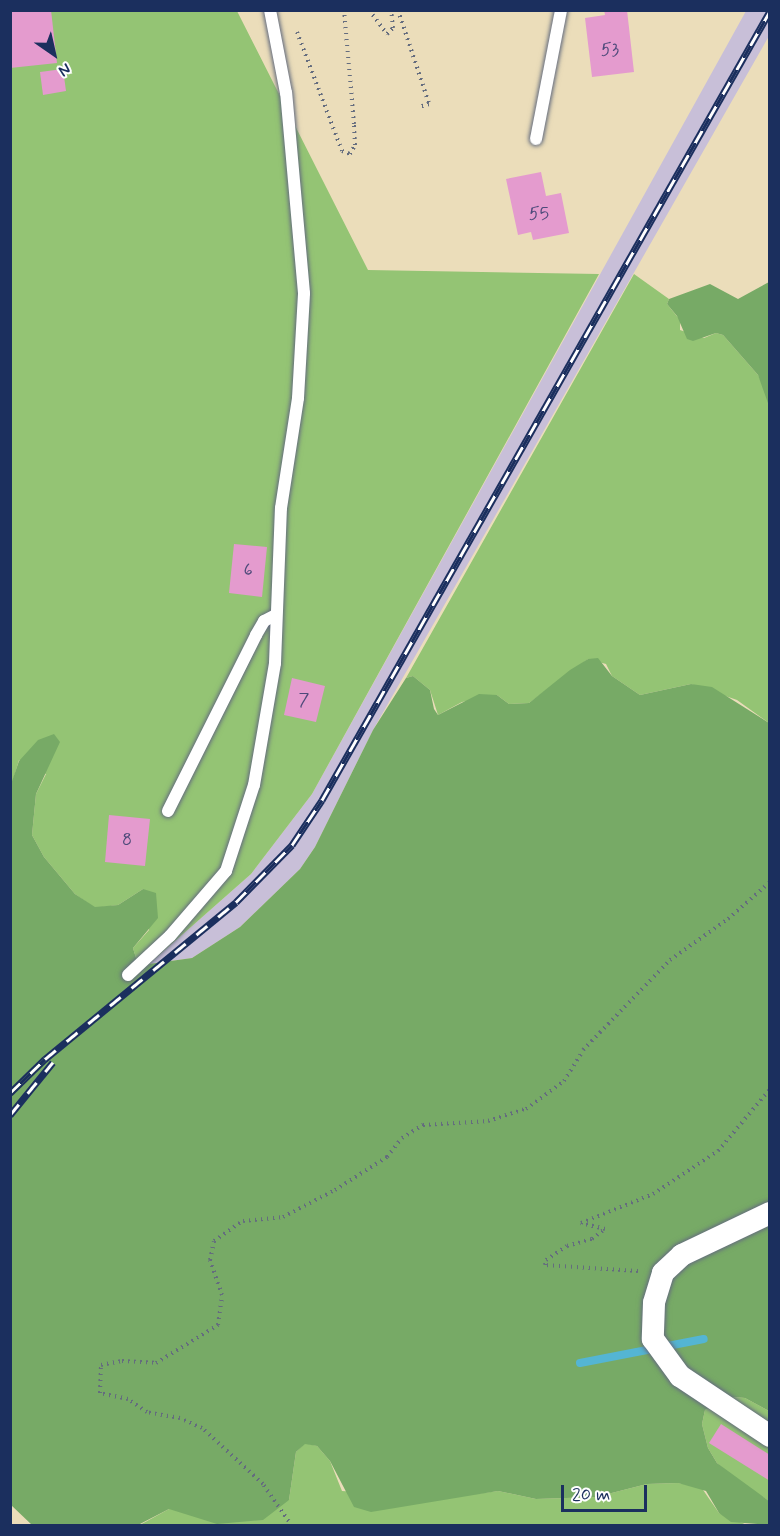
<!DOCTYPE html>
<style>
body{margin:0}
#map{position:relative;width:780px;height:1536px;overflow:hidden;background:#ebddba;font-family:Mynerve,sans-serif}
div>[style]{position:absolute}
.industrial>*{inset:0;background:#c8bfd8}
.green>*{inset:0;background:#94c474}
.forest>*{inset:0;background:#7a6}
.stream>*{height:8px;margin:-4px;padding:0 4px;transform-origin:4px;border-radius:4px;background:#54b5d3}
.building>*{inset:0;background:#e49bce}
.path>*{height:4px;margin-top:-2px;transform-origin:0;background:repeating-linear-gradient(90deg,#646c7e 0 1.5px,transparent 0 6px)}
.roads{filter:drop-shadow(0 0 2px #646c7e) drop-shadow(0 0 2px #646c7e)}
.lane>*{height:12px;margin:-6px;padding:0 6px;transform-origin:6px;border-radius:6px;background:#fff}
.street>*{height:22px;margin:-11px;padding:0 11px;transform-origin:11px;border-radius:11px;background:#fff}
.rail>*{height:7px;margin-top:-3.5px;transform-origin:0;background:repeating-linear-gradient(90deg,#fff 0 14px,#1b2f5e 0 28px);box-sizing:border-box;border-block:2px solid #1b2f5e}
span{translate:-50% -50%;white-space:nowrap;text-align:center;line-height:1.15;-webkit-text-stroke:6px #fff;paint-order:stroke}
.number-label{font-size:18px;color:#4d4a7a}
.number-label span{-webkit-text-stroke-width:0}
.frame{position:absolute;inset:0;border:12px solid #1b2f5e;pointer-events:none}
.north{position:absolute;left:24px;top:24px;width:60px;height:60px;-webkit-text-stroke:4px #fff;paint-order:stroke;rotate:146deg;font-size:16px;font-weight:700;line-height:24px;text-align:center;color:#1b2f5e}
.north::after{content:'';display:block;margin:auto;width:21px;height:27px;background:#1b2f5e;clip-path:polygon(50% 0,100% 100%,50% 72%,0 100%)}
.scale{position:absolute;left:561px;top:1485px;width:86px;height:27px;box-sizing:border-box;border:3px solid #1b2f5e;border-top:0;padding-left:8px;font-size:18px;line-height:21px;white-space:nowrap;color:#1b2f5e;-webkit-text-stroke:4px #fff;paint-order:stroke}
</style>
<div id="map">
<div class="industrial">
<i style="clip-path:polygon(746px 11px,769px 11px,769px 36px,373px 730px,315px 847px,300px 869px,240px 927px,192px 958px,149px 964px,251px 874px,312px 794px)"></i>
</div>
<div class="green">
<i style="clip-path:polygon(11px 11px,237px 11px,368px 270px,599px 274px,312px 794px,251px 874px,149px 964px,136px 958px,133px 948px,149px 930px,143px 889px,118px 905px,95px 908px,75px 894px,44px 857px,32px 835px,36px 794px,46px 774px,19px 760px,11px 787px)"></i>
<i style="clip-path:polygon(634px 274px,669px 299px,667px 304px,680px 320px,680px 330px,704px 338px,716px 333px,723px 335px,758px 375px,769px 396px,769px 723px,737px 700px,691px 684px,640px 695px,612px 676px,606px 664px,588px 659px,529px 703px,509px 704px,497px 695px,462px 702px,438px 715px,430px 690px,413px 676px,406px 678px)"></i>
<i style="clip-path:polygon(734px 1397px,745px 1398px,769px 1411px,769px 1501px,735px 1479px,717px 1463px,708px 1448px,702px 1424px,705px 1410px)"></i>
<i style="clip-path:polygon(305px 1443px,317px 1446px,330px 1461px,342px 1491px,445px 1498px,498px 1491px,536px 1499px,596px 1497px,647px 1484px,678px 1483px,701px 1487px,719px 1513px,747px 1525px,138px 1526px,169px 1509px,289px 1500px,296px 1452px)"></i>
</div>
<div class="forest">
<i style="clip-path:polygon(769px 282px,769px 406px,758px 375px,723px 335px,716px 333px,693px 341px,687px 339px,677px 316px,667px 304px,669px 299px,710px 284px,738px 299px)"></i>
<i style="clip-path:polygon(598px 658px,612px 676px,640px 695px,691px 684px,712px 687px,769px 723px,769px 1411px,745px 1398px,734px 1397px,705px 1410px,702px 1424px,708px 1448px,717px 1463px,769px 1501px,769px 1525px,731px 1522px,719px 1513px,706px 1491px,678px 1483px,647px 1484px,596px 1497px,536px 1499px,498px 1491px,371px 1512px,354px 1507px,330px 1461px,317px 1446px,305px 1444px,296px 1452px,289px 1500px,263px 1520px,217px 1524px,169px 1509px,138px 1525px,32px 1525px,11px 1505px,10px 787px,19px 761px,38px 740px,54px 734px,60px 742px,36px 794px,32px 835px,44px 857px,75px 894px,95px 907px,118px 905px,143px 889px,156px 893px,158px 918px,133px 948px,136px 958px,149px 964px,192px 958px,240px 927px,300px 869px,315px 847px,373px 730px,406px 678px,413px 676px,430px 690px,434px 709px,438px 715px,479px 694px,497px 695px,509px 704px,529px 703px,570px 670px,588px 659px)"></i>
</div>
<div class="stream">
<i style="left:580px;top:1363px;width:126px;rotate:-11deg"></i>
</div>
<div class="building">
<i style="clip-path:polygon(10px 10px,51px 10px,57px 63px,10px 68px)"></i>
<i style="clip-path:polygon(604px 10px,627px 10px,634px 72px,592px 77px,585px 18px,605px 15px)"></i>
<i style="clip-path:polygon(63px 69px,66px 91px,43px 95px,40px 72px)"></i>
<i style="clip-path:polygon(541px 172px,546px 196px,561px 193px,569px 233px,533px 240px,531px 232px,518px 235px,506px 179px)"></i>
<i style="clip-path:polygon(234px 544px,267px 547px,262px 597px,229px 593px)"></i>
<i style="clip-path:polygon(292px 678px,325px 686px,316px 722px,284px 715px)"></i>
<i style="clip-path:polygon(109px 815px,150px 819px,145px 866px,105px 862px)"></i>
<i style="clip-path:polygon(721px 1424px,770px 1455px,770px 1481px,709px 1443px)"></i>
</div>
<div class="path">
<i style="left:369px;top:10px;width:30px;rotate:53deg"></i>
<i style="left:387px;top:34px;width:8px;rotate:-45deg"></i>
<i style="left:393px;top:28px;width:18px;rotate:-96deg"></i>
<i style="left:398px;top:10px;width:99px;rotate:71.7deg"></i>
<i style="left:429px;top:104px;width:10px;rotate:163deg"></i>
<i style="left:297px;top:32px;width:127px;rotate:69.3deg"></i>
<i style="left:342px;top:151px;width:9px;rotate:21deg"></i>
<i style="left:350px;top:154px;width:10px;rotate:-61deg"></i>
<i style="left:355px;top:145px;width:21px;rotate:-93deg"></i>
<i style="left:354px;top:124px;width:114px;rotate:-95deg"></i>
<i style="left:638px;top:1271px;width:93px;rotate:-176.3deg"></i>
<i style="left:545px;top:1265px;width:5px;rotate:-79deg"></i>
<i style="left:546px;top:1260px;width:25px;rotate:-34deg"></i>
<i style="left:567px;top:1246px;width:26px;rotate:-16deg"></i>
<i style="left:592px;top:1239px;width:16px;rotate:-38deg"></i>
<i style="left:605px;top:1229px;width:25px;rotate:-166deg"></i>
<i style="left:581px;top:1223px;width:78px;rotate:-21.9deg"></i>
<i style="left:653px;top:1194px;width:78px;rotate:-33.5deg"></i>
<i style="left:718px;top:1151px;width:81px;rotate:-50deg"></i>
<i style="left:292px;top:1526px;width:51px;rotate:-124.6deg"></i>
<i style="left:263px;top:1484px;width:83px;rotate:-137.4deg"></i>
<i style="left:202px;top:1428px;width:24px;rotate:-156deg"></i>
<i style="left:180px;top:1418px;width:34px;rotate:-170deg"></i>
<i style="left:147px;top:1412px;width:23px;rotate:-146deg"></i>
<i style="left:128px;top:1399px;width:29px;rotate:-168deg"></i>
<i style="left:100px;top:1393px;width:28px;rotate:-88deg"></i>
<i style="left:101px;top:1365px;width:21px;rotate:-11deg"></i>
<i style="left:122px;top:1361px;width:34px;rotate:3deg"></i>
<i style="left:156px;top:1363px;width:73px;rotate:-31.5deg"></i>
<i style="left:218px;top:1325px;width:30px;rotate:-82deg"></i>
<i style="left:222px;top:1295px;width:37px;rotate:-109deg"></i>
<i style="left:210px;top:1260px;width:19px;rotate:-78deg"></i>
<i style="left:214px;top:1241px;width:35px;rotate:-35deg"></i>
<i style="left:243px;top:1221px;width:40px;rotate:-5.7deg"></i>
<i style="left:283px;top:1217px;width:59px;rotate:-27.4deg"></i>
<i style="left:335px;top:1190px;width:62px;rotate:-32.4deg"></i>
<i style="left:387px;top:1157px;width:24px;rotate:-52deg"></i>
<i style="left:402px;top:1138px;width:25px;rotate:-32deg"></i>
<i style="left:423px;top:1125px;width:65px;rotate:-3.5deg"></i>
<i style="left:488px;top:1121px;width:40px;rotate:-18deg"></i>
<i style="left:526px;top:1109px;width:47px;rotate:-36.4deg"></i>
<i style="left:564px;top:1081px;width:36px;rotate:-58deg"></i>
<i style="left:583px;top:1050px;width:125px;rotate:-46deg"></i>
<i style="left:670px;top:960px;width:71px;rotate:-35.3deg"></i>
<i style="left:728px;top:919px;width:56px;rotate:-41.4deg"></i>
</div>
<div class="roads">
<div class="lane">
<i style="left:536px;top:139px;width:131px;rotate:-79deg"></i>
<i style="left:168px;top:811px;width:197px;rotate:-63.4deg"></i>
<i style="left:256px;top:635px;width:16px;rotate:-60deg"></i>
<i style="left:264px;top:621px;width:13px;rotate:-27deg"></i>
<i style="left:128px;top:975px;width:57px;rotate:-42.9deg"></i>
<i style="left:170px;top:936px;width:86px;rotate:-49.3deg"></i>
<i style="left:226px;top:871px;width:90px;rotate:-72deg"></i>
<i style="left:254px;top:785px;width:124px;rotate:-80.2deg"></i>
<i style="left:275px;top:663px;width:155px;rotate:-87.8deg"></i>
<i style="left:281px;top:508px;width:111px;rotate:-81.2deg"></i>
<i style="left:298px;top:398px;width:105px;rotate:-86.7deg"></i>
<i style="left:304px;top:293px;width:201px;rotate:-95.1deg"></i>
<i style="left:286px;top:93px;width:85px;rotate:-100.9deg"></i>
</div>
<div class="street">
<i style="left:770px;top:1213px;width:98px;rotate:154.5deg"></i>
<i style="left:682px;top:1255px;width:26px;rotate:137deg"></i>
<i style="left:663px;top:1273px;width:31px;rotate:107deg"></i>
<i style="left:654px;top:1303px;width:36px;rotate:92deg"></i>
<i style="left:653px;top:1339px;width:46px;rotate:53.9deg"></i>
<i style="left:680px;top:1376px;width:108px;rotate:33.7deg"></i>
</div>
</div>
<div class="rail">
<i style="left:10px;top:1093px;width:49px;rotate:-44.2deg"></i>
<i style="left:45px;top:1059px;width:247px;rotate:-39.4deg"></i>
<i style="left:236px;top:902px;width:80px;rotate:-45.5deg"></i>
<i style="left:292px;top:845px;width:54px;rotate:-56.3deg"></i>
<i style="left:322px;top:800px;width:907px;rotate:-60.41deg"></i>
<i style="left:10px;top:1115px;width:68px;rotate:-50.9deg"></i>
</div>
<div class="number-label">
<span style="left:610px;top:50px">53</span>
<span style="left:539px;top:214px">55</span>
<span style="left:248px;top:570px">6</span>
<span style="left:304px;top:700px">7</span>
<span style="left:127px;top:840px">8</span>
</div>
<div class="frame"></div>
<div class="north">N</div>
<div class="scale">20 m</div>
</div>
